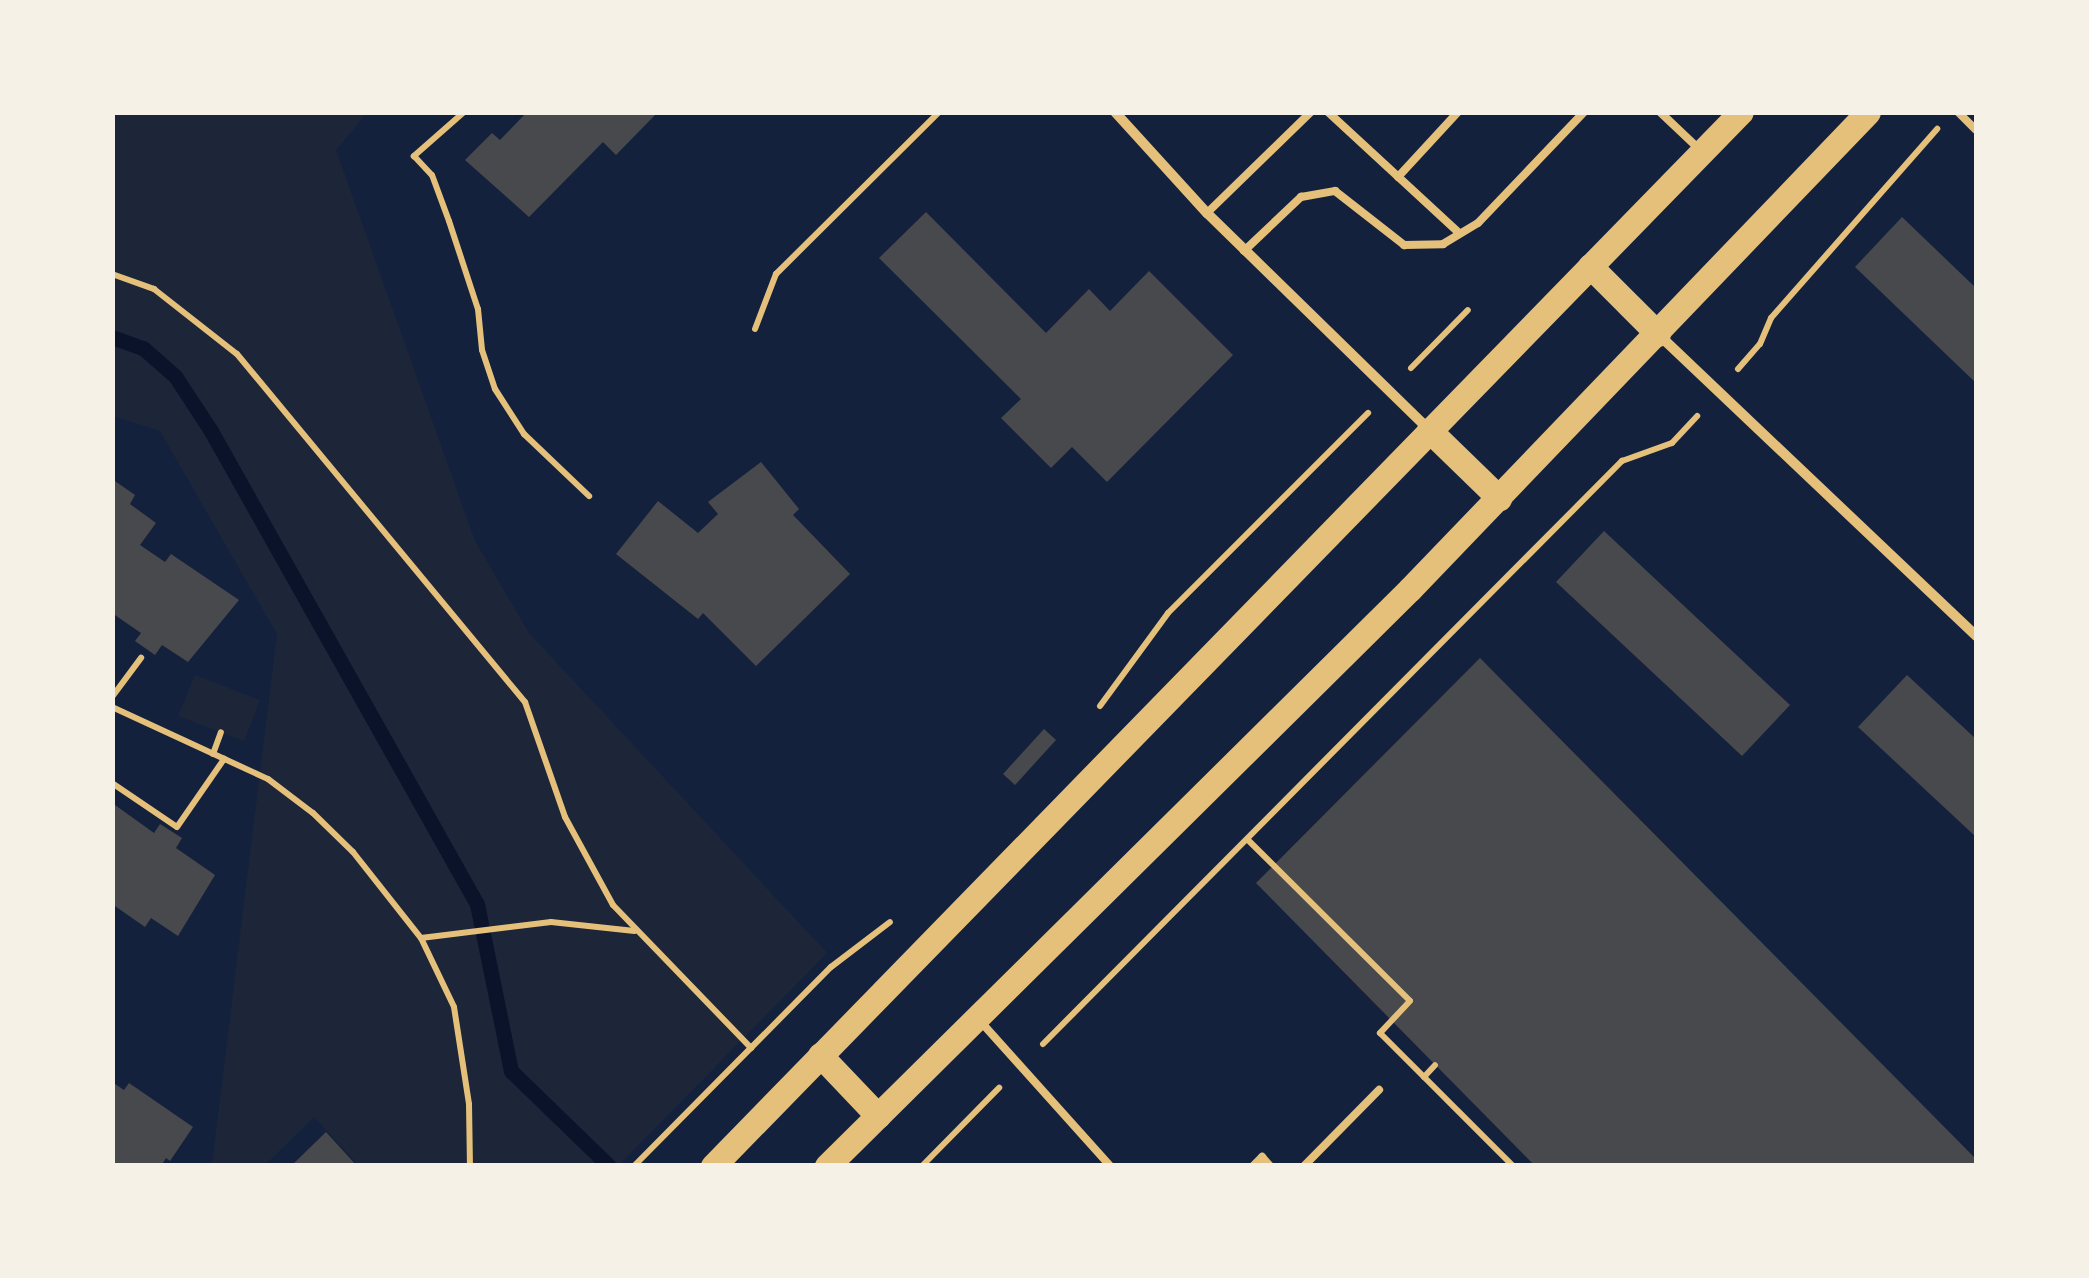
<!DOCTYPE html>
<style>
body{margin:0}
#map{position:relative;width:2089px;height:1278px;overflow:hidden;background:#14213d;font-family:Cabin,sans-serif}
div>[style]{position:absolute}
.green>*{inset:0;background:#1d2539}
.stream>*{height:15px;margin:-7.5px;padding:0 7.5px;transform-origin:7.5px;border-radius:7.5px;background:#0b132b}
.building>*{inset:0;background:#48494c}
.path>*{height:6px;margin:-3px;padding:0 3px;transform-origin:3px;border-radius:3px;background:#e5c07b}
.service>*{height:8px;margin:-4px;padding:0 4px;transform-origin:4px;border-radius:4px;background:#e5c07b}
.minor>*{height:10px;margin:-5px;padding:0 5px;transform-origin:5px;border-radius:5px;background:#e5c07b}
.primary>*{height:25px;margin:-12.5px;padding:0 12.5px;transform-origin:12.5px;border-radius:12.5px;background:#e5c07b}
span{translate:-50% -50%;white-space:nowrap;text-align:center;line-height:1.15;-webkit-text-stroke:10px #f6f1e7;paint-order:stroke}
.frame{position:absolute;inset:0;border:115px solid #f6f1e7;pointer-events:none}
</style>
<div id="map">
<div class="green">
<i style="clip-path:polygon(113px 113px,367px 113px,336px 150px,475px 541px,529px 633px,827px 953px,619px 1165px,358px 1165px,314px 1117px,265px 1165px,212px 1165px,277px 634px,160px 431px,113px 416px)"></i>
<i style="clip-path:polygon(195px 675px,260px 700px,244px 741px,178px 716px)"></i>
</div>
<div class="stream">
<i style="left:112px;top:337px;width:33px;rotate:20deg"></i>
<i style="left:143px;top:348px;width:43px;rotate:41.2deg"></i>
<i style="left:175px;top:376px;width:66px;rotate:56.8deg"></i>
<i style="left:211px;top:431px;width:543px;rotate:60.65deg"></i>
<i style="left:477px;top:904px;width:170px;rotate:78.5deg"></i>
<i style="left:511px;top:1071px;width:136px;rotate:44.1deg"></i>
</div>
<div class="building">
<i style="clip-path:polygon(527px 112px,658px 112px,616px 155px,603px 142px,529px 217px,465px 160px,492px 133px,500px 140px)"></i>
<i style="clip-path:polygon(926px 212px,1046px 333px,1089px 289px,1110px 311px,1149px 271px,1233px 355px,1107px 482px,1072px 447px,1051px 468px,1001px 418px,1021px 399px,879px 258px)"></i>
<i style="clip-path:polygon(1902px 217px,1976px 288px,1976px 383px,1855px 267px)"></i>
<i style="clip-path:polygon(761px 462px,799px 509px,793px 515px,850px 574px,756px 666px,703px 613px,698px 619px,616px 554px,658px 501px,698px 533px,718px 514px,708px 502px)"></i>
<i style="clip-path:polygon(112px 479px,135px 495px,130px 504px,156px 523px,140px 545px,165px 562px,171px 554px,239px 600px,188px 662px,162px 645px,155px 655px,135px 641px,141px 633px,112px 613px)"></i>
<i style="clip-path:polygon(1604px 531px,1790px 705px,1742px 756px,1556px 582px)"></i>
<i style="clip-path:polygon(1480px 658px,1976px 1159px,1976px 1166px,1535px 1166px,1256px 883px)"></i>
<i style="clip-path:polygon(1907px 675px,1976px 739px,1976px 837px,1858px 727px)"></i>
<i style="clip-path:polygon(1044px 729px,1056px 740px,1015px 785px,1003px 774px)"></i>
<i style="clip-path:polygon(115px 805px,154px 833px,160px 824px,182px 838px,176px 848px,215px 875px,178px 936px,151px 918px,145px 927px,112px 904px)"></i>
<i style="clip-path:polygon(112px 1082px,124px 1090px,129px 1083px,193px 1127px,170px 1161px,166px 1158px,161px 1166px,112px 1166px)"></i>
<i style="clip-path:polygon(326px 1132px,357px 1166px,291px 1166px)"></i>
</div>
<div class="path">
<i style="left:464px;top:112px;width:67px;rotate:138.7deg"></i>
<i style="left:414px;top:156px;width:26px;rotate:47deg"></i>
<i style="left:432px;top:175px;width:49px;rotate:69.7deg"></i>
<i style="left:449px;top:221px;width:93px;rotate:71.8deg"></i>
<i style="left:478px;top:309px;width:41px;rotate:84.4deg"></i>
<i style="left:482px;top:350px;width:41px;rotate:71.6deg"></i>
<i style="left:495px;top:389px;width:54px;rotate:57.2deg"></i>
<i style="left:524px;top:434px;width:90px;rotate:43.6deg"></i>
<i style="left:112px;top:274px;width:45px;rotate:19.7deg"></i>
<i style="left:154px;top:289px;width:105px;rotate:38.1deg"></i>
<i style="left:237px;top:354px;width:452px;rotate:50.4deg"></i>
<i style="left:525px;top:702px;width:122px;rotate:70.8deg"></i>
<i style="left:565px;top:817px;width:100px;rotate:61.4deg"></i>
<i style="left:613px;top:905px;width:199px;rotate:46deg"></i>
<i style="left:755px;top:329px;width:59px;rotate:-69.1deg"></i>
<i style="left:776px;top:274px;width:230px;rotate:-44.8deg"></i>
<i style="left:1411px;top:368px;width:81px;rotate:-45.5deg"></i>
<i style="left:1738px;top:369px;width:33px;rotate:-49deg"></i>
<i style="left:1760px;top:344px;width:28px;rotate:-67deg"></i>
<i style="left:1771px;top:318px;width:252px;rotate:-48.7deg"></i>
<i style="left:112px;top:697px;width:49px;rotate:-53.4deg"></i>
<i style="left:1100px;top:706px;width:115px;rotate:-53.8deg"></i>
<i style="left:1168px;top:613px;width:283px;rotate:-45deg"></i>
<i style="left:112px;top:707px;width:172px;rotate:24.8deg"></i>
<i style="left:268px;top:779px;width:56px;rotate:37.1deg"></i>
<i style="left:313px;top:813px;width:56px;rotate:44.3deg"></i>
<i style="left:353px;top:852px;width:110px;rotate:51.7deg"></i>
<i style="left:421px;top:938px;width:76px;rotate:64.4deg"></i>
<i style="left:454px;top:1007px;width:98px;rotate:81.2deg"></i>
<i style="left:469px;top:1104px;width:62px;rotate:89.1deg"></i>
<i style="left:213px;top:754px;width:23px;rotate:-70deg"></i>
<i style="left:112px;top:783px;width:78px;rotate:34.1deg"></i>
<i style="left:177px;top:827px;width:83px;rotate:-55.3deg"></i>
<i style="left:1248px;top:840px;width:228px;rotate:44.8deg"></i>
<i style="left:1410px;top:1001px;width:44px;rotate:133.2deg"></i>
<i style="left:1380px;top:1033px;width:188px;rotate:45deg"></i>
<i style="left:421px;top:938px;width:131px;rotate:-7deg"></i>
<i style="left:551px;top:922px;width:84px;rotate:6.1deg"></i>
<i style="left:1043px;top:1044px;width:822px;rotate:-45.2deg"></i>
<i style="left:1622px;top:461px;width:53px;rotate:-19.8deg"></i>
<i style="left:1672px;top:443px;width:37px;rotate:-47deg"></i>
<i style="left:1424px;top:1077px;width:16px;rotate:-47deg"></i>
<i style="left:634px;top:1166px;width:280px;rotate:-45.3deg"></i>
<i style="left:831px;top:967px;width:74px;rotate:-37.3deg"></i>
<i style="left:922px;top:1166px;width:110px;rotate:-45.4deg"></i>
</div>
<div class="service">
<i style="left:1328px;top:112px;width:178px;rotate:42.7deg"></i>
<i style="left:1660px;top:112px;width:54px;rotate:43.5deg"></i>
<i style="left:1958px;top:112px;width:25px;rotate:45deg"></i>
<i style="left:1398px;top:177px;width:88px;rotate:-47.3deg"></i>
<i style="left:1207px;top:213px;width:145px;rotate:-44.2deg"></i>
<i style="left:1244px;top:251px;width:79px;rotate:-43.5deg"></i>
<i style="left:1301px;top:197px;width:35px;rotate:-10deg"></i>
<i style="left:1335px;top:191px;width:88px;rotate:38deg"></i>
<i style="left:1404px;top:245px;width:39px;rotate:-1deg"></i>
<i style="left:1443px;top:244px;width:41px;rotate:-31deg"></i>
<i style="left:1478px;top:223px;width:153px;rotate:-46.3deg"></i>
<i style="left:981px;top:1022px;width:193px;rotate:48.1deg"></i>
<i style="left:1253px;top:1166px;width:13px;rotate:-45deg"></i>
<i style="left:1262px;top:1157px;width:12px;rotate:48deg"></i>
<i style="left:1304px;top:1166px;width:107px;rotate:-45.4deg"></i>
</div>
<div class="minor">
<i style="left:1115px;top:112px;width:137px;rotate:47.7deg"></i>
<i style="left:1207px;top:213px;width:308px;rotate:44.3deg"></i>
<i style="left:1658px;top:334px;width:439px;rotate:43.5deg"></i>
</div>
<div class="primary">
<i style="left:1590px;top:266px;width:96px;rotate:45deg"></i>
<i style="left:1429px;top:430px;width:98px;rotate:44.2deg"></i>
<i style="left:820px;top:1055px;width:84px;rotate:46.4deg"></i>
<i style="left:713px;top:1166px;width:1472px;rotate:-45.72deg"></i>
<i style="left:827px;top:1166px;width:820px;rotate:-44.7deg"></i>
<i style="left:1410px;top:589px;width:661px;rotate:-46.16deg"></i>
</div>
<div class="frame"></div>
</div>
